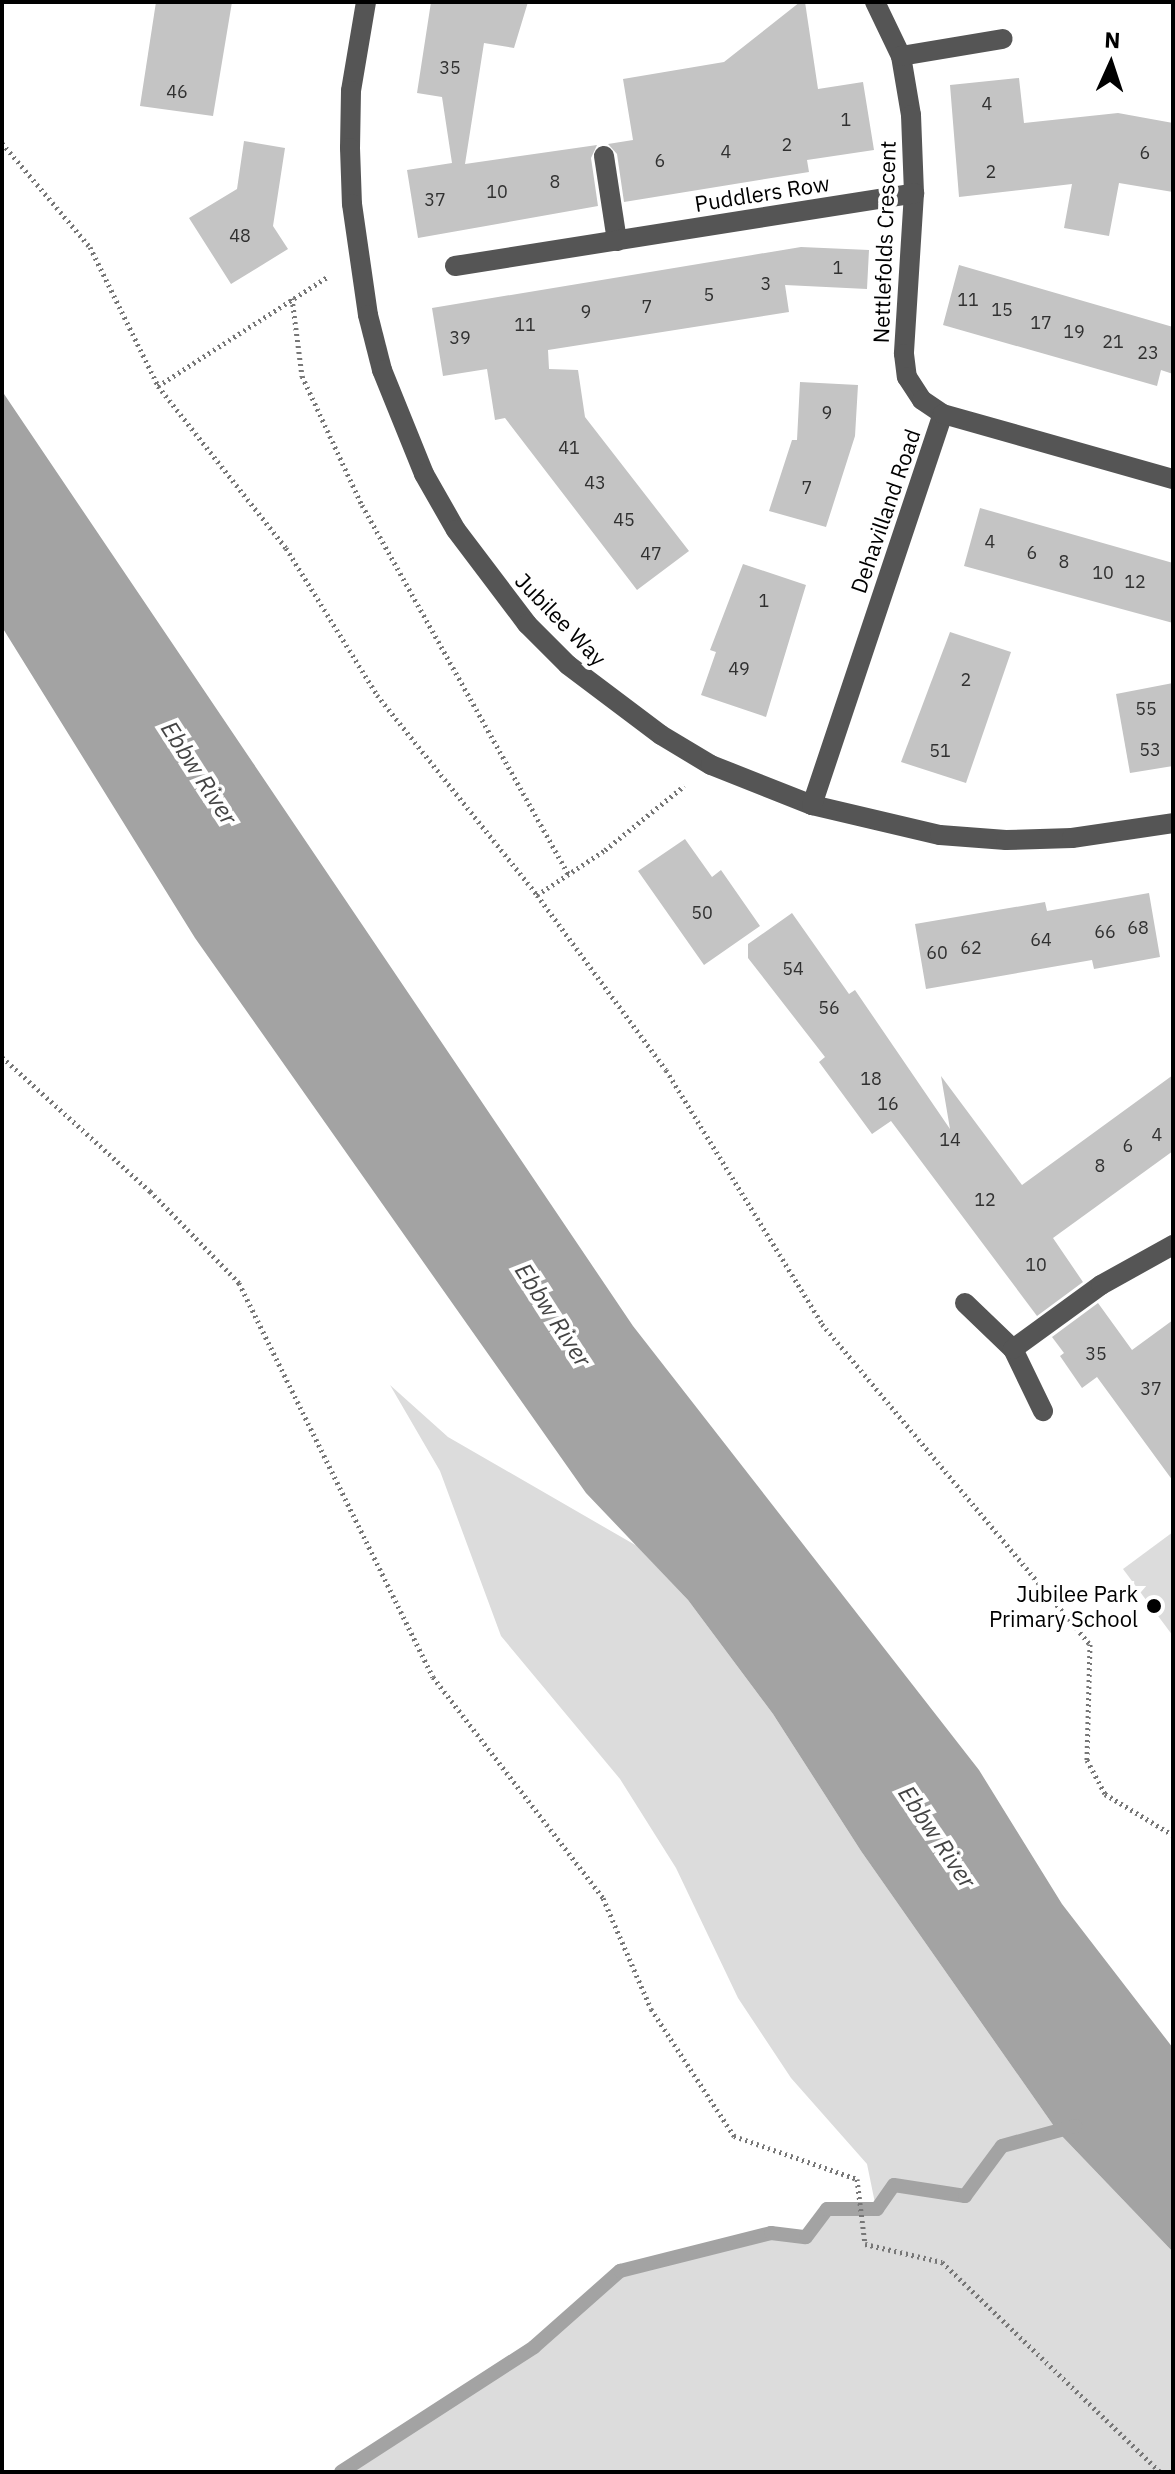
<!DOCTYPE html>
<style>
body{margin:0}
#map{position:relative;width:1175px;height:2474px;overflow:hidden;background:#fff;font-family:"IBM Plex Sans",sans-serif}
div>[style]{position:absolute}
.green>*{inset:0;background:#dcdcdc}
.water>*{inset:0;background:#a3a3a3}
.stream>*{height:14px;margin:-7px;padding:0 7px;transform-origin:7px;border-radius:7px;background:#a3a3a3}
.building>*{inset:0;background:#c4c4c4}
.path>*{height:5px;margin-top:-2.5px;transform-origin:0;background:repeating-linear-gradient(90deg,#777 0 2px,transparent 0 6px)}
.minor>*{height:20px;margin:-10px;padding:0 10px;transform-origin:10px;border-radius:10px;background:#555}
.dots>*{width:22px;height:22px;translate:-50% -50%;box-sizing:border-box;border:4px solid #fff;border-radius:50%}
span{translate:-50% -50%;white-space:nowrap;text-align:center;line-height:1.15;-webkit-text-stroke:8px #fff;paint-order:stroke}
.number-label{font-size:18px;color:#313131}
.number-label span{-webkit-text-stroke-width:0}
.street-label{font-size:22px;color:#000}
.poi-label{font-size:22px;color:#000}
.right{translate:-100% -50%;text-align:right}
.water-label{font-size:24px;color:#444;font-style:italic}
.frame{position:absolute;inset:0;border:4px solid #000;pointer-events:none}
.north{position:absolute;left:1071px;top:24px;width:80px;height:80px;-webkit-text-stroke:6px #fff;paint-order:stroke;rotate:3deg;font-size:22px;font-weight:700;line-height:32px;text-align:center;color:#000}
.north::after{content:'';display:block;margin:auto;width:28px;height:36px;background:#000;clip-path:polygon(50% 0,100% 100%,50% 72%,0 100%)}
</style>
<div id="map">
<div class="green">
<i style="clip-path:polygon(390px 1385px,448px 1437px,637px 1546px,688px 1600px,773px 1714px,861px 1851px,1058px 2132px,1173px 2252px,1173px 2472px,334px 2472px,534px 2347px,620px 2271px,771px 2233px,806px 2237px,827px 2209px,876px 2208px,867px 2164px,791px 2078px,738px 1998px,676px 1868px,620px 1779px,501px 1636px,440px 1471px)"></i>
<i style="clip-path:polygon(1173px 1532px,1173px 1636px,1123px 1569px)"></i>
</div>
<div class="water">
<i style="clip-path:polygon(2px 391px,633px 1326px,979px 1770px,1062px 1904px,1173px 2048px,1173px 2252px,1058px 2132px,861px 1851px,773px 1714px,688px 1600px,586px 1493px,195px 938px,2px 627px)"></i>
</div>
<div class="stream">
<i style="left:341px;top:2472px;width:230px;rotate:-32.9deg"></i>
<i style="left:534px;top:2347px;width:115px;rotate:-41.5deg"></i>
<i style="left:620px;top:2271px;width:156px;rotate:-14.1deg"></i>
<i style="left:771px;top:2233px;width:35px;rotate:7deg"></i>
<i style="left:806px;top:2237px;width:35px;rotate:-53deg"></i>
<i style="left:827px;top:2209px;width:50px"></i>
<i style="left:877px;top:2209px;width:29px;rotate:-55deg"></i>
<i style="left:894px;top:2185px;width:72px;rotate:8.8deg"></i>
<i style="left:965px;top:2196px;width:62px;rotate:-53.5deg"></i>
<i style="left:1002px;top:2146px;width:76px;rotate:-15.3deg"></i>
</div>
<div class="building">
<i style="clip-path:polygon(156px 2px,232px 2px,213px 116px,140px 106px)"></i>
<i style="clip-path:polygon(431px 2px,528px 2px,514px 48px,484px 43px,465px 164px,597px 145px,591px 158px,598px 206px,418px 238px,407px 170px,452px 163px,442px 97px,417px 93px)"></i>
<i style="clip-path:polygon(800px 2px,805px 2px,818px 89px,863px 82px,874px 150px,807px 160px,809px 172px,624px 202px,617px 154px,608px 144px,633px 140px,623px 79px,724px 62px)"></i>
<i style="clip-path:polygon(1019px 78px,1024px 123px,1118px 113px,1173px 123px,1173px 192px,1119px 183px,1109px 236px,1064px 228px,1072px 184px,959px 197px,950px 85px)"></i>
<i style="clip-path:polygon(244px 141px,285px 148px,273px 226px,288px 249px,231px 284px,189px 218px,237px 189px)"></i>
<i style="clip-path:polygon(801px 247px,869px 250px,867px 289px,785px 285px,789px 312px,548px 350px,549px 369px,578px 370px,585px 417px,689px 551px,637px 590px,505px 418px,495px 420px,487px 369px,443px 376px,432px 308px)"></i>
<i style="clip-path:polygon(959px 265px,1173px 327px,1173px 374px,1161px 370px,1157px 386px,943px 325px)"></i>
<i style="clip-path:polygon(800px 382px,858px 385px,855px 436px,826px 527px,769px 511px,792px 440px,797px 440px)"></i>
<i style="clip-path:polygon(980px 508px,1173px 563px,1173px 623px,964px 566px)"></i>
<i style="clip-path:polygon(743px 564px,806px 585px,766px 717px,701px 695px,716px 652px,710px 650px)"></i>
<i style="clip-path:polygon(950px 632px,1011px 652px,966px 783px,901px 762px)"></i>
<i style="clip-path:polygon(1173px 683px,1173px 766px,1130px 773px,1116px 694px)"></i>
<i style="clip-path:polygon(685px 839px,712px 877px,721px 870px,760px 926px,704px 965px,638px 871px)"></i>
<i style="clip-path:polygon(1149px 893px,1160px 957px,1094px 969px,1092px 960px,926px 989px,915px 924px,1045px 902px,1047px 911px)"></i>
<i style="clip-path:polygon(792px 913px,849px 994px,855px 990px,950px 1129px,941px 1076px,1022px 1185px,1173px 1075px,1173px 1151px,1053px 1238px,1083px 1282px,1037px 1316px,891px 1121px,872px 1134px,819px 1062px,825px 1057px,748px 958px,748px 944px)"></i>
<i style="clip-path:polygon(1098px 1303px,1132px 1350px,1173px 1320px,1173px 1481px,1097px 1377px,1082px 1388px,1060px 1356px,1064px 1353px,1052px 1337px)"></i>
</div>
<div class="path">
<i style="left:2px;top:143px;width:136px;rotate:49.8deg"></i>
<i style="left:90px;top:247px;width:155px;rotate:63.9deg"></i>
<i style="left:158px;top:386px;width:206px;rotate:51.7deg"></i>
<i style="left:286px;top:548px;width:173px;rotate:58.2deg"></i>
<i style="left:377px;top:695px;width:256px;rotate:51.3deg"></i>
<i style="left:537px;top:895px;width:217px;rotate:53.6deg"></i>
<i style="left:666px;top:1070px;width:298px;rotate:58.4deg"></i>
<i style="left:822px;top:1324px;width:417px;rotate:50.1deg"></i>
<i style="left:1090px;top:1644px;width:116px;rotate:91.5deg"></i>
<i style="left:1087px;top:1760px;width:38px;rotate:62deg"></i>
<i style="left:1105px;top:1794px;width:79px;rotate:31.1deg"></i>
<i style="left:292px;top:298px;width:79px;rotate:82.7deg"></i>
<i style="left:302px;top:376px;width:142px;rotate:65.1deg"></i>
<i style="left:362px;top:505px;width:423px;rotate:60.8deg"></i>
<i style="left:158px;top:386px;width:203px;rotate:-32.8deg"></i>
<i style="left:537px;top:895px;width:82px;rotate:-33.5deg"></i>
<i style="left:605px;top:850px;width:102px;rotate:-39deg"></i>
<i style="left:2px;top:1057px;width:200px;rotate:42.2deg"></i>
<i style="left:150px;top:1191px;width:128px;rotate:45.9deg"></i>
<i style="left:239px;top:1283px;width:439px;rotate:63.8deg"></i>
<i style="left:433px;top:1677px;width:279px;rotate:52.4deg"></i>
<i style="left:603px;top:1898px;width:121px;rotate:66.6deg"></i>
<i style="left:651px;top:2009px;width:152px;rotate:56.8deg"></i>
<i style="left:734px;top:2136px;width:130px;rotate:19.3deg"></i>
<i style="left:857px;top:2179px;width:65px;rotate:83deg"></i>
<i style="left:865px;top:2244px;width:79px;rotate:13.2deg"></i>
<i style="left:942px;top:2262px;width:303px;rotate:43.9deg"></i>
</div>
<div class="minor">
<i style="left:366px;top:2px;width:90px;rotate:99.6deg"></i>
<i style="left:351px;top:91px;width:57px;rotate:91deg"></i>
<i style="left:350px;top:148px;width:56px;rotate:88deg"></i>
<i style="left:352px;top:204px;width:112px;rotate:81.8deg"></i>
<i style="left:368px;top:315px;width:57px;rotate:75.7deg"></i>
<i style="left:382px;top:370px;width:112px;rotate:68deg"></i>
<i style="left:424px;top:474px;width:64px;rotate:60.3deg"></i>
<i style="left:456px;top:530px;width:118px;rotate:52.9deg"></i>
<i style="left:527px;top:624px;width:58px;rotate:45deg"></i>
<i style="left:568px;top:665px;width:116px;rotate:37deg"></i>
<i style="left:661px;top:735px;width:58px;rotate:31deg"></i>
<i style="left:711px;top:765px;width:109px;rotate:21.6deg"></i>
<i style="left:812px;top:805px;width:131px;rotate:13.2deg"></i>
<i style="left:940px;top:835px;width:66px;rotate:4.3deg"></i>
<i style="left:1006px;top:840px;width:66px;rotate:-1.7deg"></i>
<i style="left:1072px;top:838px;width:102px;rotate:-8.4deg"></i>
<i style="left:875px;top:2px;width:60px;rotate:64.3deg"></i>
<i style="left:901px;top:56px;width:60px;rotate:80.4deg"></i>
<i style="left:911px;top:115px;width:78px;rotate:87.8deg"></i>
<i style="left:914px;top:193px;width:161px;rotate:93.6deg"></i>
<i style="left:904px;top:354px;width:23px;rotate:83deg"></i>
<i style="left:907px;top:377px;width:27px;rotate:57deg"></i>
<i style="left:922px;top:400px;width:25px;rotate:34deg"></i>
<i style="left:901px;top:56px;width:103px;rotate:-9.5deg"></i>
<i style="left:604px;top:156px;width:86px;rotate:81.3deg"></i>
<i style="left:455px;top:266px;width:465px;rotate:-9deg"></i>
<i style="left:812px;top:805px;width:412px;rotate:-71.5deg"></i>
<i style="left:943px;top:414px;width:239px;rotate:15.8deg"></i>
<i style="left:965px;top:1303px;width:66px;rotate:43.8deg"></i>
<i style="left:1013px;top:1349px;width:69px;rotate:64.2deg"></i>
<i style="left:1013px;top:1349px;width:109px;rotate:-36deg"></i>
<i style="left:1101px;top:1285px;width:82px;rotate:-29.1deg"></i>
</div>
<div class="dots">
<i style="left:1154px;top:1606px;background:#000"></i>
</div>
<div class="number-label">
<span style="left:450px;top:68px">35</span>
<span style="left:177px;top:92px">46</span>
<span style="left:987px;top:104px">4</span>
<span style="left:846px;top:120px">1</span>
<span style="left:787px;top:145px">2</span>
<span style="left:726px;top:152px">4</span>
<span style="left:1145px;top:153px">6</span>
<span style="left:660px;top:161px">6</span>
<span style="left:991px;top:172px">2</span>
<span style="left:555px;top:182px">8</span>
<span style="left:497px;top:192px">10</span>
<span style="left:435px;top:200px">37</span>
<span style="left:240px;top:236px">48</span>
<span style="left:838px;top:268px">1</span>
<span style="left:766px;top:284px">3</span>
<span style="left:709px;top:295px">5</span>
<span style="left:968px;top:300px">11</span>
<span style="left:647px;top:307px">7</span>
<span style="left:1002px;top:310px">15</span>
<span style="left:586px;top:312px">9</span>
<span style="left:1041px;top:323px">17</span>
<span style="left:525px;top:325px">11</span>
<span style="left:1074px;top:332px">19</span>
<span style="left:460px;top:338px">39</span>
<span style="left:1113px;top:342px">21</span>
<span style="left:1148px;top:353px">23</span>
<span style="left:827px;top:413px">9</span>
<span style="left:569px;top:448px">41</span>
<span style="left:595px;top:483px">43</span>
<span style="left:807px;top:488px">7</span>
<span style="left:624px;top:520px">45</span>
<span style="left:990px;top:542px">4</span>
<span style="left:1032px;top:553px">6</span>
<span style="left:651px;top:554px">47</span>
<span style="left:1064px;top:562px">8</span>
<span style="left:1103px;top:573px">10</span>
<span style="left:1135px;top:582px">12</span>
<span style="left:764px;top:601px">1</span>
<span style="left:739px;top:669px">49</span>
<span style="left:966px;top:680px">2</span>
<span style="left:1146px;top:709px">55</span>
<span style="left:1150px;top:750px">53</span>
<span style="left:940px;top:751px">51</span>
<span style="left:702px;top:913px">50</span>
<span style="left:1138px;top:928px">68</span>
<span style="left:1105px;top:932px">66</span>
<span style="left:1041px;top:940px">64</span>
<span style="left:971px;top:948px">62</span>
<span style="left:937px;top:953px">60</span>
<span style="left:793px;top:969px">54</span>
<span style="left:829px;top:1008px">56</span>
<span style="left:871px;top:1079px">18</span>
<span style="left:888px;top:1104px">16</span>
<span style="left:1157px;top:1135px">4</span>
<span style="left:950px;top:1140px">14</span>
<span style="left:1128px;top:1146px">6</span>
<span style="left:1100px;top:1166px">8</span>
<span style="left:985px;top:1200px">12</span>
<span style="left:1036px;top:1265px">10</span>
<span style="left:1096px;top:1354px">35</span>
<span style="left:1151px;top:1389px">37</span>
</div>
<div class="street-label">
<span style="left:762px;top:193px;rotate:-9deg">Puddlers Row</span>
<span style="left:884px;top:242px;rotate:-88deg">Nettlefolds Crescent</span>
<span style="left:885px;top:511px;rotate:-71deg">Dehavilland Road</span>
<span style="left:561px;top:619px;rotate:46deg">Jubilee Way</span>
</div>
<div class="poi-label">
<span class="right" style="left:1138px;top:1606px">Jubilee Park<br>Primary School</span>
</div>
<div class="water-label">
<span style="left:199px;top:773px;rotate:57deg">Ebbw River</span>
<span style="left:553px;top:1315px;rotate:57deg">Ebbw River</span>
<span style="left:937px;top:1837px;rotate:56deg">Ebbw River</span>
</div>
<div class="frame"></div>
<div class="north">N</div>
</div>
